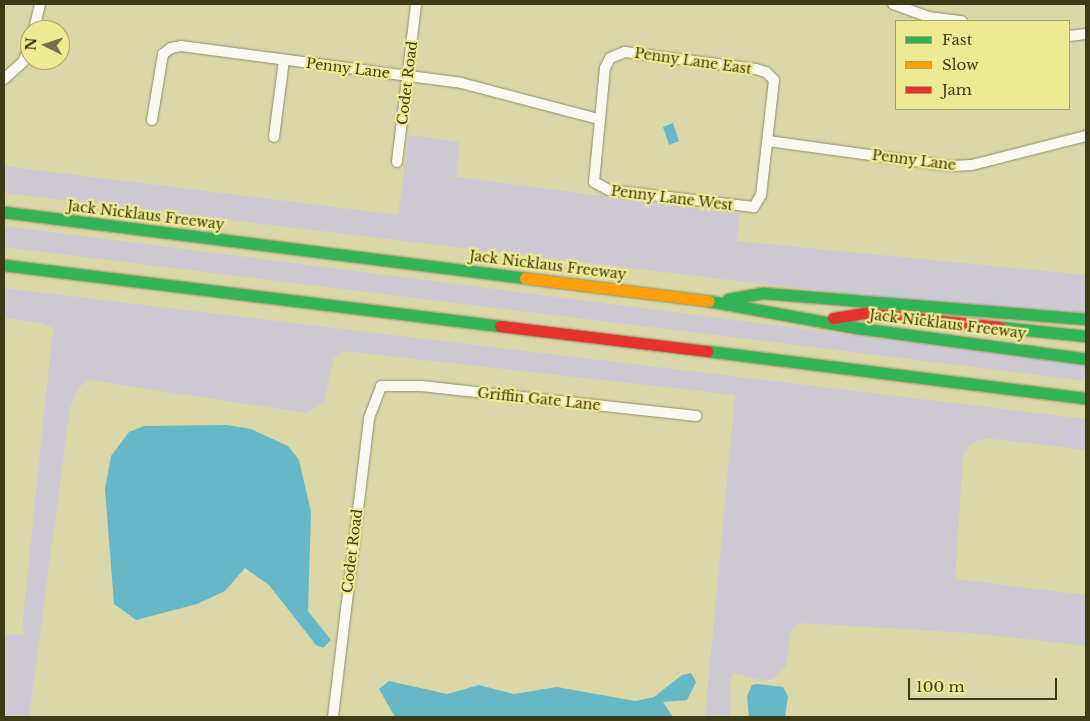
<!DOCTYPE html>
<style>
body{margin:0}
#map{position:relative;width:1090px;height:721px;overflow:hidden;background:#dad7a8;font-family:"Libre Baskerville",serif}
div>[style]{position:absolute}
.green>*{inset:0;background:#cdcad4}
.water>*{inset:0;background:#66b8c6}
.roads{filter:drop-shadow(0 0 1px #908e67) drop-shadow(0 0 1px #908e67)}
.street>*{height:10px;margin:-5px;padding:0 5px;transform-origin:5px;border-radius:5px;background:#f9f9f2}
.fast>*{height:11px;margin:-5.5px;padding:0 5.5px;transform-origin:5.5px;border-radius:5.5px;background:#30b455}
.slow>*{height:11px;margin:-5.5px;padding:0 5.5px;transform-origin:5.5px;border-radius:5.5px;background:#ff9f0a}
.jam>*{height:11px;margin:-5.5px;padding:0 5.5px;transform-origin:5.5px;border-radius:5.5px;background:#e5322d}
span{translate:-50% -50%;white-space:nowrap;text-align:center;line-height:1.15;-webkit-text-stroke:4.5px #eeea94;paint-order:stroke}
.street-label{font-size:14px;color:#3c3b17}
.frame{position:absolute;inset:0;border:5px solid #3c3b17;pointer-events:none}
.legend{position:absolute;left:895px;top:20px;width:175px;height:90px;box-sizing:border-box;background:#eeea94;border:1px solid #a7a462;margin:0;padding:6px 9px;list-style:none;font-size:15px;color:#3c3b17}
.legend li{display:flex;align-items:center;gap:10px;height:25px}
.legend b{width:25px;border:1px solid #a7a462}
.north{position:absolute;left:20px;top:20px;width:50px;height:50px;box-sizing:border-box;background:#eeea94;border:1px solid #a7a462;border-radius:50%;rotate:274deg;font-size:14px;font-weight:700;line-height:20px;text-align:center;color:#3c3b17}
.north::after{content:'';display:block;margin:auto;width:18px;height:22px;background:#73724a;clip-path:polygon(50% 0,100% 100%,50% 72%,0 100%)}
.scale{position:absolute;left:908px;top:678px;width:149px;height:22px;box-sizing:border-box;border:2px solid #3c3b17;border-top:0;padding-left:6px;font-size:15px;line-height:18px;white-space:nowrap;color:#3c3b17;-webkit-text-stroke:4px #eeea94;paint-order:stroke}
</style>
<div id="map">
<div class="green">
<i style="clip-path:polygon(409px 135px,460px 142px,456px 177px,740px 214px,737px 241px,1086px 275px,1086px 315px,897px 300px,4px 193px,4px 166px,398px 215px)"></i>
<i style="clip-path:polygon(4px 226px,1086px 365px,1086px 381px,4px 247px)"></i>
<i style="clip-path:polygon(4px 288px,1086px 419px,1086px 450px,985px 438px,973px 443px,963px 454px,955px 579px,1086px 595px,1086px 646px,971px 633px,800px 623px,791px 629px,786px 666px,778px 674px,772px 679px,760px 680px,733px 673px,730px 680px,731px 717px,705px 717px,735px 395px,344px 351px,334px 358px,324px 402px,306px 413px,89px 380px,79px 387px,70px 408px,29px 717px,4px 717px,4px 634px,26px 635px,22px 628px,53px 328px,41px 323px,4px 318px)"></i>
</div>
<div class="water">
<i style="clip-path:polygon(673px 123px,679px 141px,669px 145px,663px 127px)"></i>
<i style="clip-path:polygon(227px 425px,251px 429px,288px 446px,299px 460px,311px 512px,308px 611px,331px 640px,323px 648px,316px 645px,269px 585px,245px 568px,225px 591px,197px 604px,136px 620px,114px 604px,105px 489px,111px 456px,129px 432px,144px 426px)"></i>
<i style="clip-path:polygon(691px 673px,696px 682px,687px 700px,663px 702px,673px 717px,395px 717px,379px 689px,389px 681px,447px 694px,479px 685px,514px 694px,557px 687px,635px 701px,654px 697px,682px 675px)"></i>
<i style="clip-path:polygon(757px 684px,783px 687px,788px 696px,785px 717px,749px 717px,747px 696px,752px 685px)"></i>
</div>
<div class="roads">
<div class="street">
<i style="left:893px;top:4px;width:37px;rotate:20deg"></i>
<i style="left:928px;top:17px;width:34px;rotate:7deg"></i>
<i style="left:34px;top:30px;width:27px;rotate:-77deg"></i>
<i style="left:1069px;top:36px;width:17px;rotate:-7deg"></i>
<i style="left:625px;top:52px;width:132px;rotate:7.4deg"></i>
<i style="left:756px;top:69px;width:10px;rotate:17deg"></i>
<i style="left:766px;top:72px;width:11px;rotate:45deg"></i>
<i style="left:774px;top:80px;width:116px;rotate:96.4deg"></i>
<i style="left:761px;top:195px;width:14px;rotate:120deg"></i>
<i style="left:754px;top:207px;width:146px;rotate:-173.3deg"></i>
<i style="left:609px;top:190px;width:17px;rotate:-152deg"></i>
<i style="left:594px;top:182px;width:115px;rotate:-84.5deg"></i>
<i style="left:605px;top:68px;width:11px;rotate:-63deg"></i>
<i style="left:610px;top:58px;width:16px;rotate:-22deg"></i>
<i style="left:4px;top:79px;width:25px;rotate:-42deg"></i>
<i style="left:23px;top:62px;width:18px;rotate:-68deg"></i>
<i style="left:152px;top:120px;width:67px;rotate:-80.5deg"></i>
<i style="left:163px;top:54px;width:10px;rotate:-37deg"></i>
<i style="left:171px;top:48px;width:10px;rotate:-11deg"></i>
<i style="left:181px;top:46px;width:282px;rotate:7.5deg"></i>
<i style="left:461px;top:83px;width:142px;rotate:14.7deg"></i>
<i style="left:274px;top:137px;width:78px;rotate:-82.6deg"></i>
<i style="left:768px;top:141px;width:185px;rotate:7.8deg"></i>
<i style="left:951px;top:166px;width:21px;rotate:-3deg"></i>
<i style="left:972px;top:165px;width:118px;rotate:-14.3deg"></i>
<i style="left:397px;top:162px;width:159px;rotate:-83.1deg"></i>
<i style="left:333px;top:717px;width:301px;rotate:-83.1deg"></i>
<i style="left:369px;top:418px;width:34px;rotate:-69deg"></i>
<i style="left:381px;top:386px;width:40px"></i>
<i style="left:421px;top:386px;width:277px;rotate:6.2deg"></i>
</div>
<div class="fast">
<i style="left:4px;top:212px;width:525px;rotate:7.22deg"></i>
<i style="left:4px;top:265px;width:500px;rotate:7deg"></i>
<i style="left:728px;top:299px;width:36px;rotate:-10deg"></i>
<i style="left:763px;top:293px;width:324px;rotate:4.6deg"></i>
<i style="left:709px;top:301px;width:151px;rotate:10.3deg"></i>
<i style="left:858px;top:328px;width:230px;rotate:7.7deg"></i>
<i style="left:999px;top:327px;width:87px;rotate:5.9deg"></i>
<i style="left:707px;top:351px;width:382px;rotate:7.1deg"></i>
</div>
<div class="slow">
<i style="left:525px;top:278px;width:185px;rotate:7.1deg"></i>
</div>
<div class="jam">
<i style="left:833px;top:318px;width:31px;rotate:-9deg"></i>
<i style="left:864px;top:313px;width:136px;rotate:5.9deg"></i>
<i style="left:500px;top:326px;width:209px;rotate:6.9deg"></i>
</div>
</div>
<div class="street-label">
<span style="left:693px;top:61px;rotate:8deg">Penny Lane East</span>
<span style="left:348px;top:68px;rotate:7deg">Penny Lane</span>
<span style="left:407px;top:83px;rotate:-83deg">Codet Road</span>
<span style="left:914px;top:160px;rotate:7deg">Penny Lane</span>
<span style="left:672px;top:198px;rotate:7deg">Penny Lane West</span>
<span style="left:146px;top:215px;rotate:7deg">Jack Nicklaus Freeway</span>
<span style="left:548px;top:265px;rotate:7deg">Jack Nicklaus Freeway</span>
<span style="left:948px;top:324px;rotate:7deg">Jack Nicklaus Freeway</span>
<span style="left:539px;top:399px;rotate:6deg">Griffin Gate Lane</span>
<span style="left:352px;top:551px;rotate:-83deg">Codet Road</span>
</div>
<div class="frame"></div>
<ul class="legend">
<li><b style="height:6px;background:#30b455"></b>Fast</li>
<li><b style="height:6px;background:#ff9f0a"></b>Slow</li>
<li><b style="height:6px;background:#e5322d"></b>Jam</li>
</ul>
<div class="north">N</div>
<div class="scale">100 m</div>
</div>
